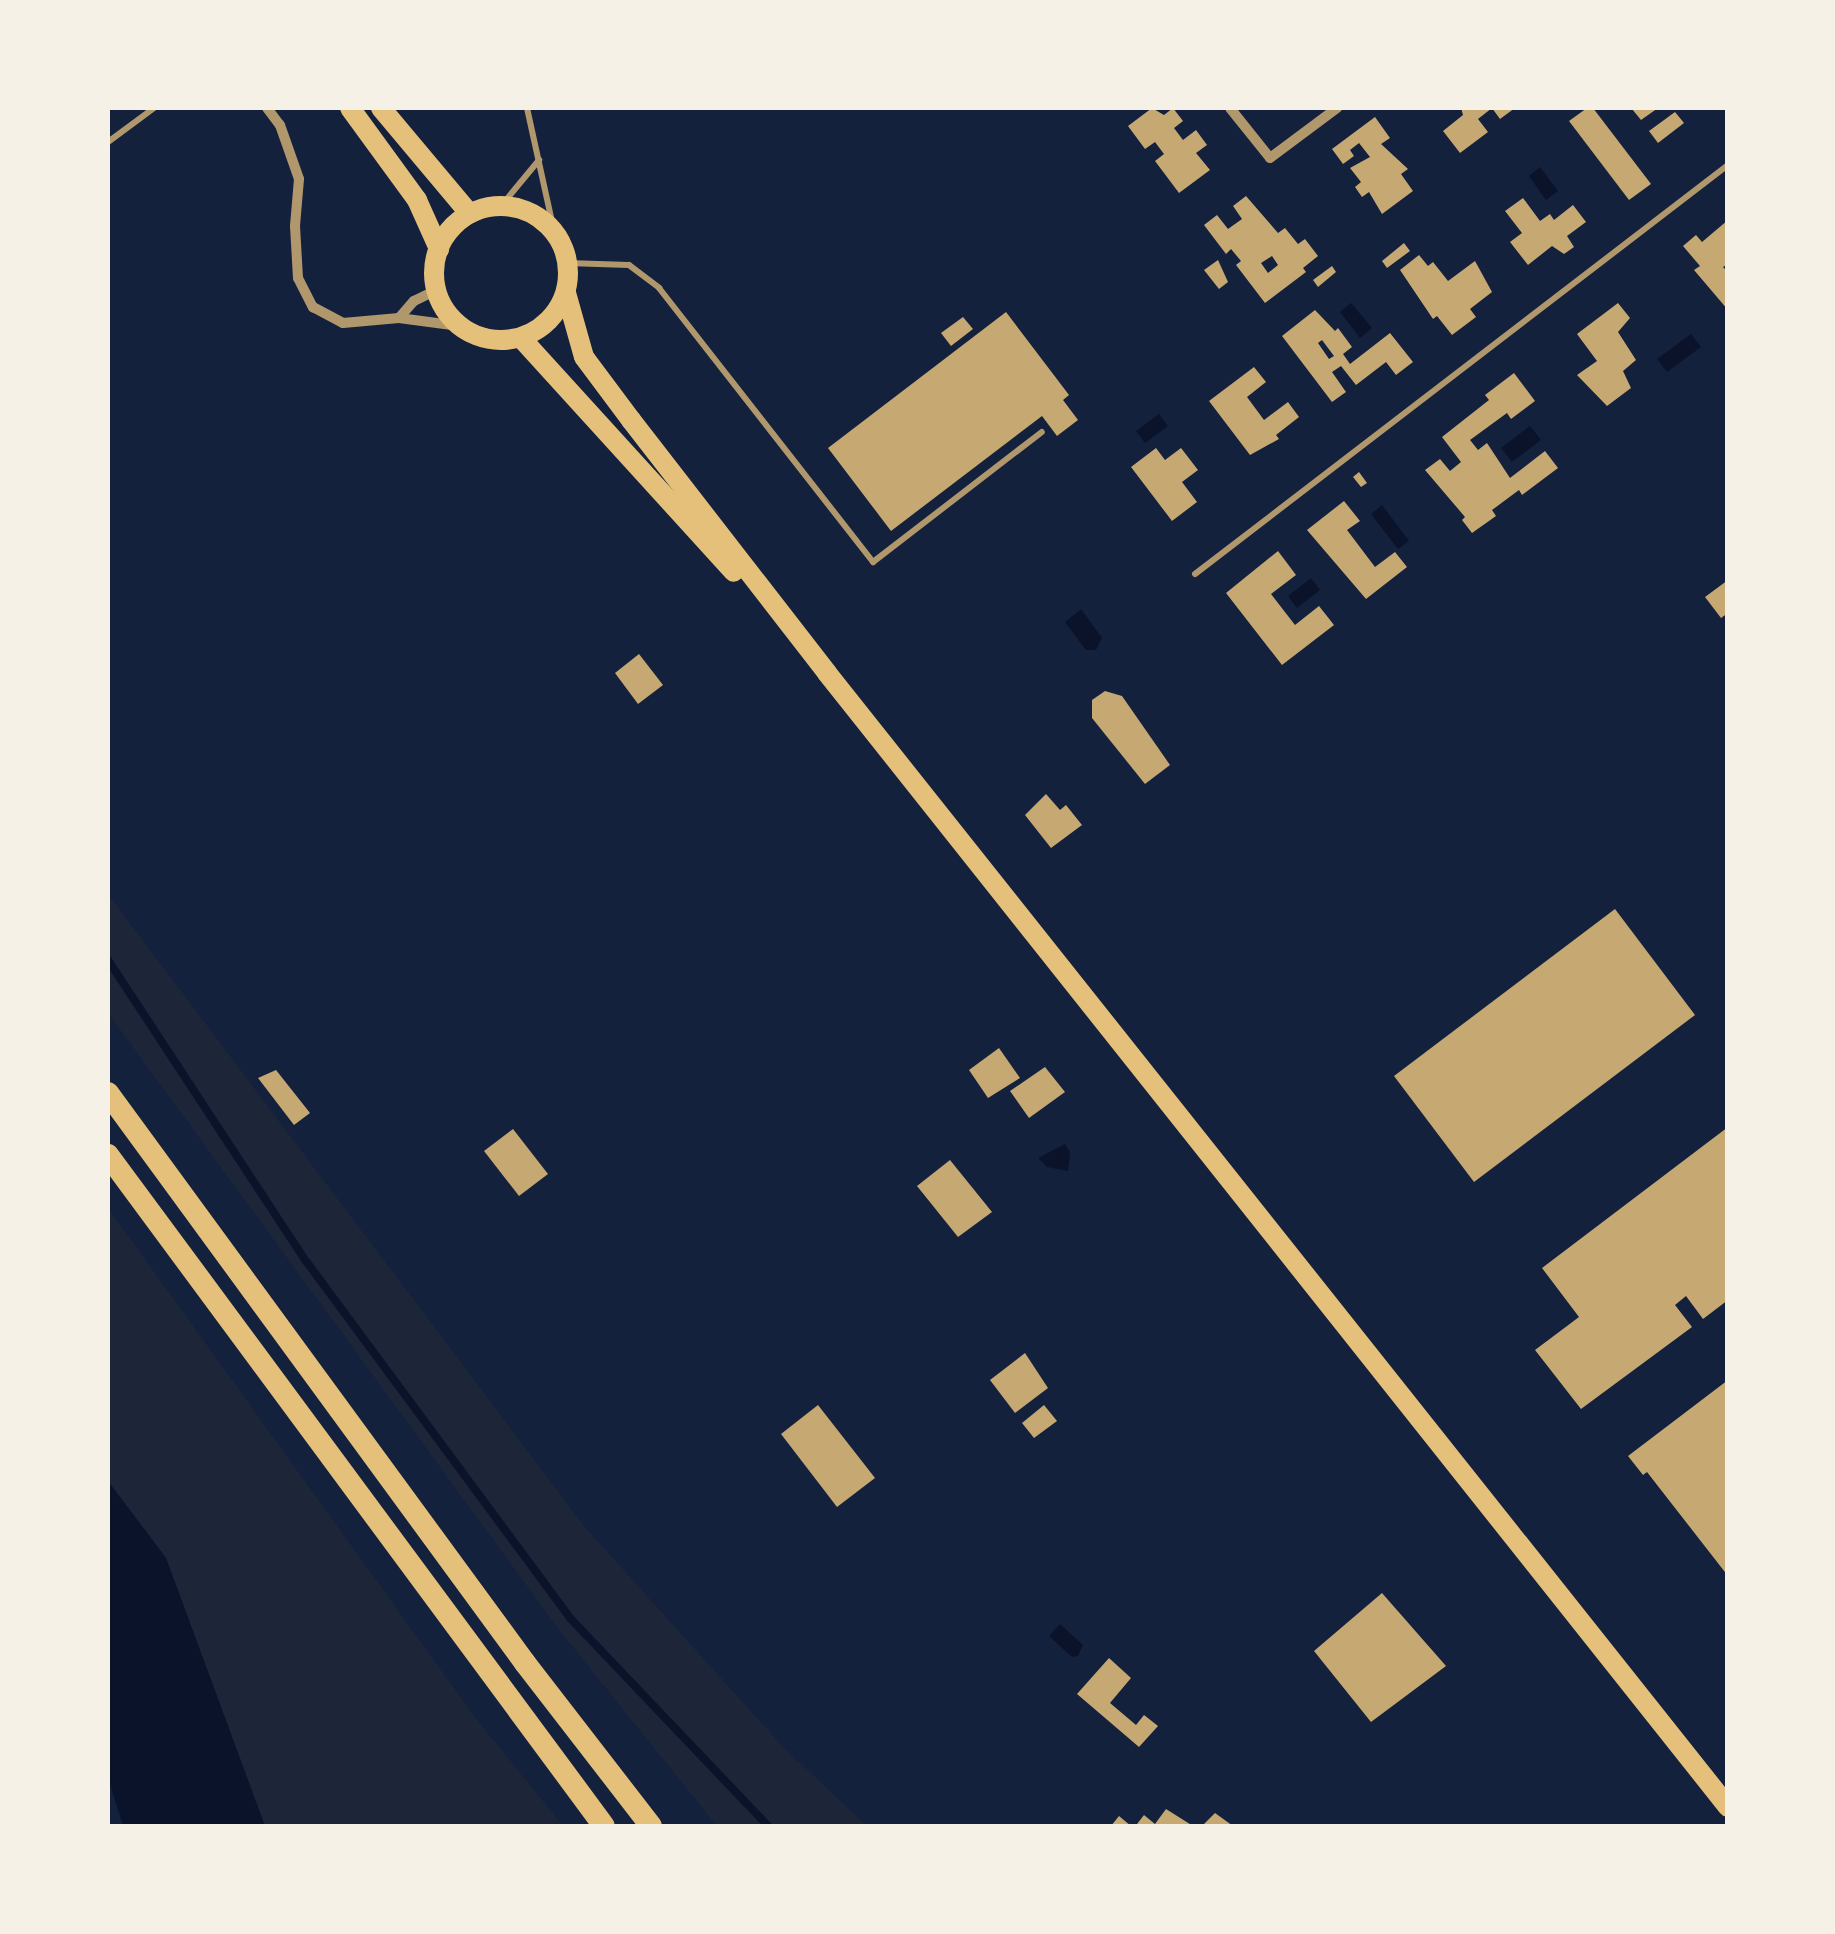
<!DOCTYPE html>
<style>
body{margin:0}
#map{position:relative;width:1835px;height:1934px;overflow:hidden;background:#14213d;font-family:"Asap Condensed",sans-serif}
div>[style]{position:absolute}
.green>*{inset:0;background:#1d2539}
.water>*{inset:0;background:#0b132b}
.stream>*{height:8px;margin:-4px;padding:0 4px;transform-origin:4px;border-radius:4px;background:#0b132b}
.building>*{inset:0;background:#c6a872}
.service>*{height:6px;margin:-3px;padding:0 3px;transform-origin:3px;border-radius:3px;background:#b1986c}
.minor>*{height:10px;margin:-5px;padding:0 5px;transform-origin:5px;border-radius:5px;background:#b1986c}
.secondary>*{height:20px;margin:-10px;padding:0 10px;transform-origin:10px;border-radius:10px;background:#e5c07b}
.secondary>.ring{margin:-10px;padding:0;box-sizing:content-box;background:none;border:20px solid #e5c07b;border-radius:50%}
.trunk>*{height:22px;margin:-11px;padding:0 11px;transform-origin:11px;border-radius:11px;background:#e5c07b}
span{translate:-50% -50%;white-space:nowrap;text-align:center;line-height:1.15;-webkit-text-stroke:8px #f6f1e7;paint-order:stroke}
.frame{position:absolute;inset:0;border:110px solid #f6f1e7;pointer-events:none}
</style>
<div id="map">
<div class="green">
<i style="clip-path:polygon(108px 894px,583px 1525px,785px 1749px,867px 1826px,717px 1826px,560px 1631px,108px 1013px)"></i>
<i style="clip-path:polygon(108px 1208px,474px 1716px,563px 1826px,265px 1826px,166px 1558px,108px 1481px)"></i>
</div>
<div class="water">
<i style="clip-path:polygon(1540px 167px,1558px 191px,1546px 200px,1529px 176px)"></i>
<i style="clip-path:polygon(1351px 303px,1372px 328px,1360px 338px,1340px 312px)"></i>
<i style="clip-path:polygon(1691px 334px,1701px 347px,1667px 372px,1657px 359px)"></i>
<i style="clip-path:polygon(1159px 414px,1168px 426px,1145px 443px,1136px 431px)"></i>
<i style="clip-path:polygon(1530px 426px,1541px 440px,1512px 462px,1501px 448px)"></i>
<i style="clip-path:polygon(1382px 505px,1409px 541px,1398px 549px,1371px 514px)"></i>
<i style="clip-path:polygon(1311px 578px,1320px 590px,1297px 608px,1288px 596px)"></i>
<i style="clip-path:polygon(1081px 609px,1102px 638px,1096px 650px,1086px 650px,1065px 622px)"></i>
<i style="clip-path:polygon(1065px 1144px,1070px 1152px,1068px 1171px,1047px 1167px,1038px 1158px)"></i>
<i style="clip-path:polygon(108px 1481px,166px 1558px,265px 1826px,123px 1826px,108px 1778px)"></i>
<i style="clip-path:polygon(1060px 1624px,1083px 1645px,1078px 1656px,1072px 1657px,1049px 1636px)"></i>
</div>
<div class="stream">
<i style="left:108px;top:960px;width:360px;rotate:56.7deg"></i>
<i style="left:306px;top:1261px;width:444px;rotate:53.5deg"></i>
<i style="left:570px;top:1618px;width:287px;rotate:46.4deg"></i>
</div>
<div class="building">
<i style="clip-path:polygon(1152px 108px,1164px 115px,1173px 108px,1183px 121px,1174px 128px,1183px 140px,1196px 130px,1207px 145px,1196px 153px,1210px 170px,1179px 193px,1155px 161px,1164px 154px,1155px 142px,1145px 149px,1128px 126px)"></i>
<i style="clip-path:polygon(1461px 108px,1515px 108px,1500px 119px,1492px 108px,1478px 119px,1488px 132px,1460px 153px,1443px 131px,1463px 115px)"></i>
<i style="clip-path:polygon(1587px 108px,1593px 108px,1651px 184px,1629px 200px,1569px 121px)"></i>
<i style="clip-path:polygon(1658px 108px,1641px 120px,1632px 109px,1634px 108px)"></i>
<i style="clip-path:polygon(1675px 112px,1684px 123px,1658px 143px,1649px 131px)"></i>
<i style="clip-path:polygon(1375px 117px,1390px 138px,1381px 144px,1408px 169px,1401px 174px,1413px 191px,1382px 214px,1369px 192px,1362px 197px,1355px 187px,1361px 182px,1350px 168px,1370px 157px,1359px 143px,1350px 150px,1354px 156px,1343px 164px,1332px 149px)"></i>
<i style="clip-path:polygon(evenodd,1246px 196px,1278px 233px,1285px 228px,1298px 244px,1305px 239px,1318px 256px,1303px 268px,1306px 272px,1265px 303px,1236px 265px,1241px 261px,1231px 249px,1226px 254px,1204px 225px,1217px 215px,1228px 229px,1242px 219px,1233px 206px,1246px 196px,1272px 256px,1278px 265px,1268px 273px,1261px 263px,1272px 256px)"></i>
<i style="clip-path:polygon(1523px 198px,1540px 221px,1550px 214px,1554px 220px,1573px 205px,1586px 222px,1567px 236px,1574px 247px,1564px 254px,1552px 246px,1528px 265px,1510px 242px,1522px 233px,1505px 211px)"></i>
<i style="clip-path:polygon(1728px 220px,1728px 264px,1723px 267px,1728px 272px,1728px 310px,1694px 270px,1700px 266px,1683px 246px,1696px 235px,1702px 242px)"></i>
<i style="clip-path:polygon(1404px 243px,1410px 251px,1387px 268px,1382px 261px)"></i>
<i style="clip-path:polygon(1419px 255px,1428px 266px,1433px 262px,1448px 281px,1475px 261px,1492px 292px,1470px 309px,1476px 317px,1452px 335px,1437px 316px,1433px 319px,1400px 270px)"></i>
<i style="clip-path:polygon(1218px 260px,1228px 282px,1219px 289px,1204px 270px)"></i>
<i style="clip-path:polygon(1332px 266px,1336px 272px,1318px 287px,1313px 280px)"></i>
<i style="clip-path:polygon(1618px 303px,1630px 318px,1618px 332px,1636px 360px,1623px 371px,1631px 388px,1607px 406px,1577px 375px,1597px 361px,1577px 334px)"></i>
<i style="clip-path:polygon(evenodd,1315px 310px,1335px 331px,1338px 328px,1352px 347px,1343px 354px,1350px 364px,1390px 333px,1413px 362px,1396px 375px,1386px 362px,1356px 385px,1341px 366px,1332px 372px,1346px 392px,1332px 402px,1282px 336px,1315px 310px,1322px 340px,1334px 356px,1329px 359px,1318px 343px,1322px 340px)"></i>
<i style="clip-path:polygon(1006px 312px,1069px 395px,1063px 400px,1078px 420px,1057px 436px,1042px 416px,891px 531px,828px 448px)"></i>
<i style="clip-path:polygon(963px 317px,973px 329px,951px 346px,941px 333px)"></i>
<i style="clip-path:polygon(1254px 367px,1266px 382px,1247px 397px,1264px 420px,1288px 402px,1299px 417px,1276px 435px,1279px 439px,1250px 455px,1209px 401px)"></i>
<i style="clip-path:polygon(1514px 373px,1535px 401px,1511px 419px,1507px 413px,1470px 440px,1478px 450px,1487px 443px,1510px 478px,1545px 451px,1558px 468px,1522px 495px,1519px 490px,1492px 510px,1496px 516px,1472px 533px,1462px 520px,1465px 517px,1425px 470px,1440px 459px,1450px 471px,1461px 462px,1442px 437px,1489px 400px,1485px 395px)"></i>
<i style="clip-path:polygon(1156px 448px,1165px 460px,1181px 448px,1198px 470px,1182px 482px,1197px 502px,1172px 521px,1131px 467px)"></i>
<i style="clip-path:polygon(1359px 472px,1367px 483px,1361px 487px,1353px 477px)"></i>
<i style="clip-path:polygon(1344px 501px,1360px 521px,1347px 530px,1375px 567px,1395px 552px,1407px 567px,1366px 599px,1307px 530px)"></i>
<i style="clip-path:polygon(1278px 551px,1296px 575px,1271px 594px,1295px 625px,1319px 606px,1334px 625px,1282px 665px,1226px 593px)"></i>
<i style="clip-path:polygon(1728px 580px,1728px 613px,1721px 618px,1705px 597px)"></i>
<i style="clip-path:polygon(639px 654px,663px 685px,638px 704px,615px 673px)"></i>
<i style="clip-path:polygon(1105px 691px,1122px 696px,1170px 765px,1145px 784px,1092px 718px,1092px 700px)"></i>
<i style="clip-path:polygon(1046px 794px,1060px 810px,1066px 805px,1082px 825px,1051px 848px,1025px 815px)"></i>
<i style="clip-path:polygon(1615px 909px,1695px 1015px,1474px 1182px,1394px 1076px)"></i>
<i style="clip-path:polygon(999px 1048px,1020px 1078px,988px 1098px,969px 1070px)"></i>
<i style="clip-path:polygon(1045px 1067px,1065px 1092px,1029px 1118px,1010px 1091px)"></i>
<i style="clip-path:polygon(276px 1070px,310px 1113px,294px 1125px,258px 1078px)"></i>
<i style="clip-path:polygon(1728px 1127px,1728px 1300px,1703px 1319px,1686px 1296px,1675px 1305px,1692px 1327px,1581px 1409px,1535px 1350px,1579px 1317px,1542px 1268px)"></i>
<i style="clip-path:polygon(513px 1129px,548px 1174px,519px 1196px,484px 1151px)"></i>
<i style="clip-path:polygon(950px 1160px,992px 1212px,958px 1237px,917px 1186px)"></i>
<i style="clip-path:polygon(1025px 1353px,1048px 1388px,1015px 1413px,990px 1380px)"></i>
<i style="clip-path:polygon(1728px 1380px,1728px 1576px,1647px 1472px,1643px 1475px,1628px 1456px)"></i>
<i style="clip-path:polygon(818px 1405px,875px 1478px,837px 1507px,781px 1434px)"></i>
<i style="clip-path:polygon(1044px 1405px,1057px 1421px,1034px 1438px,1022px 1423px)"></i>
<i style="clip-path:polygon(1382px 1593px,1446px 1666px,1371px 1722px,1314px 1651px)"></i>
<i style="clip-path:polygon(1109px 1658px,1131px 1678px,1110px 1703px,1136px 1725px,1144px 1715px,1158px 1726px,1139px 1747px,1077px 1694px)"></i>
<i style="clip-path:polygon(1166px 1809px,1193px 1826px,1137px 1824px,1144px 1815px,1155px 1824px)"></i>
<i style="clip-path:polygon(1215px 1813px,1233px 1826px,1202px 1826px)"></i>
<i style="clip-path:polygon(1119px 1816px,1131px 1826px,1111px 1826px)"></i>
</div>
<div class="service">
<i style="left:527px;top:108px;width:126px;rotate:77.6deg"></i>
<i style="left:108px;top:142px;width:57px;rotate:-36.5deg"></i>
<i style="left:501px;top:206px;width:60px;rotate:-50.4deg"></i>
<i style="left:567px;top:263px;width:62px;rotate:1.8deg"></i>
<i style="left:629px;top:265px;width:38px;rotate:37deg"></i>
<i style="left:659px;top:288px;width:348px;rotate:52deg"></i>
<i style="left:873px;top:562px;width:213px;rotate:-37.6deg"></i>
<i style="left:1195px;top:574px;width:672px;rotate:-37.5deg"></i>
</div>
<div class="minor">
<i style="left:267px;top:108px;width:21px;rotate:53deg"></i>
<i style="left:280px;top:125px;width:57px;rotate:70.6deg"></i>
<i style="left:299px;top:179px;width:47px;rotate:94.9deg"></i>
<i style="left:295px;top:226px;width:52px;rotate:86.7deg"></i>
<i style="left:298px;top:278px;width:33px;rotate:63deg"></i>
<i style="left:313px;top:307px;width:34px;rotate:28deg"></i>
<i style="left:343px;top:323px;width:56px;rotate:-5.1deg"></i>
<i style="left:399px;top:318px;width:61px;rotate:7.6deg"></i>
<i style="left:1230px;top:108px;width:64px;rotate:51.3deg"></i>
<i style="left:1270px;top:158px;width:84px;rotate:-36.7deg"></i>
<i style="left:399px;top:318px;width:23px;rotate:-49deg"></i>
<i style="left:414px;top:301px;width:25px;rotate:-26deg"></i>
</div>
<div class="secondary">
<i style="left:350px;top:108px;width:114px;rotate:53.9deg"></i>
<i style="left:417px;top:200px;width:54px;rotate:65.8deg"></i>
<i style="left:381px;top:108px;width:138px;rotate:50deg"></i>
<i class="ring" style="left:434px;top:206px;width:114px;height:114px"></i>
<i style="left:566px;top:293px;width:66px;rotate:74.3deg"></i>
<i style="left:584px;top:357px;width:79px;rotate:53.3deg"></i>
<i style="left:631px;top:420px;width:320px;rotate:52.2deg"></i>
<i style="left:827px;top:673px;width:1448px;rotate:51.53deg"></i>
<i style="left:521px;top:338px;width:316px;rotate:47.7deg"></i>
</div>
<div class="trunk">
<i style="left:108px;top:1093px;width:706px;rotate:53.81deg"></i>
<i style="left:525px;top:1663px;width:206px;rotate:52.3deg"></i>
<i style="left:108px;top:1155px;width:834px;rotate:53.53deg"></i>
</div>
<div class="frame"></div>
</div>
